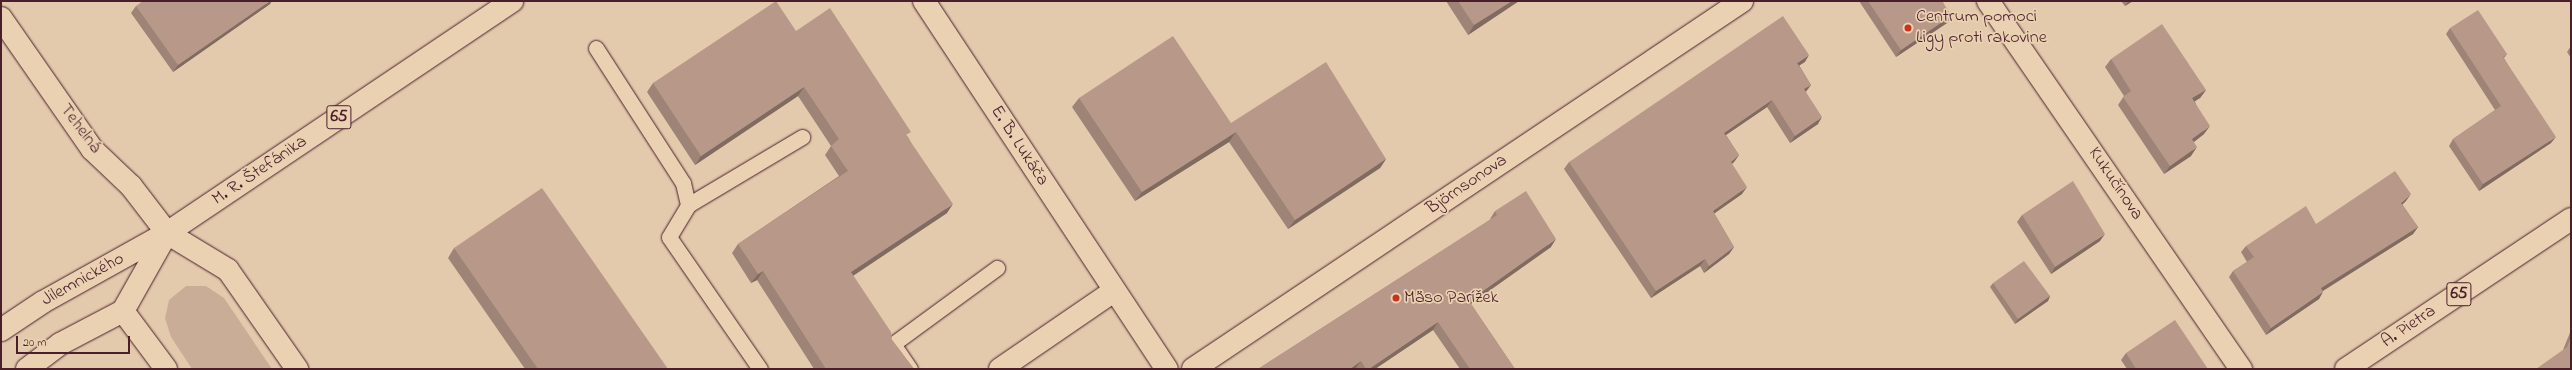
<!DOCTYPE html>
<meta charset="utf-8">
<style>
body{margin:0}
#map{position:relative;width:2572px;height:370px;overflow:hidden;background:#e4caad;font-family:"Indie Flower",sans-serif}
div>[style]{position:absolute}
.green>*{inset:0;background:#caad97}
.roads{filter:drop-shadow(0 0 1px #4a1f2b) drop-shadow(0 0 1px #4a1f2b)}
.service>*{height:15px;margin:-7.5px;padding:0 7.5px;transform-origin:7.5px;border-radius:7.5px;background:#ead1b2}
.minor>*{height:22px;margin:-11px;padding:0 11px;transform-origin:11px;border-radius:11px;background:#ead1b2}
.primary>*{height:22px;margin:-11px;padding:0 11px;transform-origin:11px;border-radius:11px;background:#ead1b2}
.wall>*{inset:0;background:#9e8476}
.shaded-wall>*{inset:0;background:#816b60}
.building>*{inset:0;background:#b89989}
.dots>*{width:11px;height:11px;translate:-50% -50%;box-sizing:border-box;border:2px solid #ead1b2;border-radius:50%}
span{translate:-50% -50%;white-space:nowrap;text-align:center;line-height:1.15;-webkit-text-stroke:3.5px #ead1b2;paint-order:stroke}
.shield-label span{padding:1px 3px;background:#ead1b2;border:1px solid;border-radius:3px;-webkit-text-stroke-width:0}
.shield-label{font-size:17px;color:#4a1f2b;font-weight:700}
.poi-label{font-size:18px;color:#4a1f2b}
.left{translate:0 -50%;text-align:left}
.street-label{font-size:18px;color:#4a1f2b}
.frame{position:absolute;inset:0;border:2px solid #4a1f2b;pointer-events:none}
.scale{position:absolute;left:16px;top:336px;width:114px;height:18px;box-sizing:border-box;border:2px solid #4a1f2b;border-top:0;padding-left:5px;font-size:12px;line-height:14px;white-space:nowrap;color:#4a1f2b;-webkit-text-stroke:3px #ead1b2;paint-order:stroke}
</style>
<div id="map">
<div class="green">
<i style="clip-path:polygon(186px 286px,206px 286px,224px 298px,272px 369px,192px 369px,171px 337px,165px 318px,169px 300px)"></i>
</div>
<div class="roads">
<div class="service">
<i style="left:596px;top:48px;width:161px;rotate:57.2deg"></i>
<i style="left:683px;top:183px;width:23px;rotate:77deg"></i>
<i style="left:760px;top:369px;width:160px;rotate:-124.6deg"></i>
<i style="left:669px;top:237px;width:37px;rotate:-59deg"></i>
<i style="left:688px;top:205px;width:133px;rotate:-30.8deg"></i>
<i style="left:910px;top:369px;width:30px;rotate:-124deg"></i>
<i style="left:893px;top:344px;width:129px;rotate:-36.2deg"></i>
</div>
<div class="minor">
<i style="left:924px;top:1px;width:441px;rotate:56.6deg"></i>
<i style="left:1988px;top:1px;width:447px;rotate:55.5deg"></i>
<i style="left:1px;top:18px;width:160px;rotate:55.2deg"></i>
<i style="left:92px;top:149px;width:54px;rotate:43.5deg"></i>
<i style="left:131px;top:186px;width:59px;rotate:52.5deg"></i>
<i style="left:167px;top:233px;width:71px;rotate:31.2deg"></i>
<i style="left:228px;top:270px;width:121px;rotate:55.1deg"></i>
<i style="left:1000px;top:369px;width:138px;rotate:-34.4deg"></i>
<i style="left:1193px;top:369px;width:661px;rotate:-33.83deg"></i>
</div>
<div class="primary">
<i style="left:123px;top:311px;width:90px;rotate:-60.6deg"></i>
<i style="left:123px;top:311px;width:72px;rotate:53.4deg"></i>
<i style="left:1px;top:330px;width:50px;rotate:-33.7deg"></i>
<i style="left:43px;top:302px;width:142px;rotate:-29.1deg"></i>
<i style="left:167px;top:233px;width:416px;rotate:-33.9deg"></i>
<i style="left:27px;top:369px;width:41px;rotate:-37.1deg"></i>
<i style="left:60px;top:344px;width:71px;rotate:-27.6deg"></i>
<i style="left:2346px;top:369px;width:270px;rotate:-33.7deg"></i>
</div>
</div>
<div class="wall">
<i style="clip-path:polygon(1446px 1px,1519px 1px,1468px 35px)"></i>
<i style="clip-path:polygon(1859px 1px,1942px 1px,1951px 16px,1947px 23px,1896px 57px)"></i>
<i style="clip-path:polygon(2121px 1px,2133px 1px,2125px 6px)"></i>
<i style="clip-path:polygon(270px 4px,173px 72px,131px 13px,136px 6px)"></i>
<i style="clip-path:polygon(2450px 28px,2507px 54px,2504px 58px,2551px 143px,2479px 191px,2449px 146px,2453px 139px,2495px 110px,2446px 34px)"></i>
<i style="clip-path:polygon(796px 31px,908px 137px,947px 213px,853px 276px,892px 340px,914px 369px,814px 369px,757px 280px,751px 283px,732px 253px,738px 244px,839px 176px,825px 155px,831px 146px,798px 96px,695px 165px,647px 92px,653px 83px)"></i>
<i style="clip-path:polygon(2571px 46px,2571px 58px,2567px 52px)"></i>
<i style="clip-path:polygon(2111px 59px,2206px 90px,2200px 98px,2195px 101px,2204px 134px,2194px 142px,2191px 156px,2164px 174px,2118px 105px,2124px 96px,2105px 67px)"></i>
<i style="clip-path:polygon(1805px 62px,1799px 65px,1811px 85px,1806px 92px,1818px 124px,1790px 143px,1767px 107px,1726px 135px,1739px 155px,1734px 162px,1732px 164px,1742px 194px,1714px 213px,1734px 247px,1729px 254px,1704px 273px,1700px 266px,1651px 298px,1564px 169px,1569px 162px)"></i>
<i style="clip-path:polygon(1079px 98px,1231px 123px,1386px 159px,1380px 168px,1288px 229px,1229px 142px,1135px 201px,1072px 107px)"></i>
<i style="clip-path:polygon(2406px 201px,2402px 204px,2418px 227px,2413px 234px,2323px 291px,2319px 299px,2266px 335px,2229px 277px,2233px 271px,2247px 262px,2241px 252px,2246px 246px,2316px 224px)"></i>
<i style="clip-path:polygon(1495px 211px,1551px 247px,1471px 304px,1515px 369px,1460px 369px,1433px 330px,1375px 369px,1258px 369px,1490px 220px,1490px 219px)"></i>
<i style="clip-path:polygon(2022px 215px,2100px 241px,2051px 274px,2017px 222px)"></i>
<i style="clip-path:polygon(454px 248px,668px 369px,525px 369px,448px 258px)"></i>
<i style="clip-path:polygon(1993px 283px,2050px 296px,2048px 301px,2015px 324px,1990px 287px)"></i>
<i style="clip-path:polygon(2571px 330px,2571px 369px,2563px 350px)"></i>
<i style="clip-path:polygon(2126px 353px,2208px 369px,2127px 369px,2121px 360px)"></i>
</div>
<div class="shaded-wall">
<i style="clip-path:polygon(270px 1px,272px 1px,270px 4px,173px 72px,178px 65px)"></i>
<i style="clip-path:polygon(1512px 1px,1519px 1px,1468px 35px,1474px 25px)"></i>
<i style="clip-path:polygon(2129px 1px,2133px 1px,2125px 6px,2128px 2px)"></i>
<i style="clip-path:polygon(1951px 16px,1947px 23px,1896px 57px,1901px 50px)"></i>
<i style="clip-path:polygon(1809px 55px,1805px 62px,1792px 70px,1797px 63px)"></i>
<i style="clip-path:polygon(1811px 85px,1806px 91px,1799px 96px,1804px 89px)"></i>
<i style="clip-path:polygon(804px 87px,798px 96px,695px 165px,701px 156px)"></i>
<i style="clip-path:polygon(2206px 90px,2200px 98px,2187px 106px,2192px 98px)"></i>
<i style="clip-path:polygon(1772px 100px,1767px 107px,1720px 139px,1724px 133px)"></i>
<i style="clip-path:polygon(1822px 117px,1818px 124px,1790px 143px,1795px 136px)"></i>
<i style="clip-path:polygon(2210px 126px,2204px 134px,2187px 147px,2192px 139px)"></i>
<i style="clip-path:polygon(1236px 132px,1229px 142px,1135px 201px,1142px 192px)"></i>
<i style="clip-path:polygon(2556px 137px,2551px 143px,2479px 191px,2483px 184px)"></i>
<i style="clip-path:polygon(2197px 147px,2191px 156px,2164px 174px,2170px 166px)"></i>
<i style="clip-path:polygon(1739px 155px,1734px 162px,1726px 169px,1731px 162px)"></i>
<i style="clip-path:polygon(1386px 159px,1380px 168px,1288px 229px,1295px 220px)"></i>
<i style="clip-path:polygon(1747px 187px,1742px 194px,1708px 218px,1713px 211px)"></i>
<i style="clip-path:polygon(2411px 194px,2406px 201px,2397px 210px,2401px 203px)"></i>
<i style="clip-path:polygon(953px 204px,947px 213px,845px 281px,851px 272px)"></i>
<i style="clip-path:polygon(2418px 227px,2413px 234px,2316px 295px,2321px 288px)"></i>
<i style="clip-path:polygon(2105px 234px,2100px 241px,2051px 274px,2055px 267px)"></i>
<i style="clip-path:polygon(1556px 239px,1551px 247px,1463px 309px,1469px 301px)"></i>
<i style="clip-path:polygon(1734px 247px,1729px 254px,1704px 273px,1709px 266px)"></i>
<i style="clip-path:polygon(1705px 259px,1700px 266px,1651px 298px,1656px 291px)"></i>
<i style="clip-path:polygon(763px 271px,757px 280px,751px 283px,758px 274px)"></i>
<i style="clip-path:polygon(2323px 292px,2319px 299px,2266px 335px,2271px 328px)"></i>
<i style="clip-path:polygon(2050px 296px,2048px 301px,2015px 324px,2018px 319px)"></i>
<i style="clip-path:polygon(1438px 322px,1433px 330px,1375px 369px,1369px 369px)"></i>
<i style="clip-path:polygon(1361px 361px,1355px 369px,1350px 369px)"></i>
</div>
<div class="building">
<i style="clip-path:polygon(143px 1px,270px 1px,178px 65px,136px 6px)"></i>
<i style="clip-path:polygon(776px 1px,796px 31px,830px 8px,911px 132px,906px 135px,953px 204px,851px 272px,891px 332px,892px 340px,914px 369px,826px 369px,763px 271px,758px 274px,738px 244px,848px 171px,831px 146px,839px 139px,804px 87px,701px 156px,653px 83px)"></i>
<i style="clip-path:polygon(1458px 1px,1512px 1px,1474px 25px)"></i>
<i style="clip-path:polygon(1868px 1px,1942px 1px,1951px 16px,1901px 50px)"></i>
<i style="clip-path:polygon(2478px 10px,2507px 54px,2503px 57px,2556px 137px,2483px 184px,2453px 139px,2501px 106px,2450px 28px)"></i>
<i style="clip-path:polygon(1783px 16px,1809px 55px,1797px 63px,1811px 85px,1804px 89px,1822px 117px,1795px 136px,1772px 100px,1724px 133px,1739px 155px,1731px 162px,1747px 187px,1713px 211px,1734px 247px,1709px 266px,1705px 259px,1656px 291px,1569px 162px)"></i>
<i style="clip-path:polygon(2162px 24px,2206px 90px,2192px 98px,2210px 126px,2192px 139px,2197px 147px,2170px 166px,2123px 97px,2131px 91px,2111px 59px)"></i>
<i style="clip-path:polygon(1173px 36px,1231px 123px,1326px 62px,1386px 159px,1295px 220px,1236px 132px,1142px 192px,1079px 98px)"></i>
<i style="clip-path:polygon(2395px 171px,2411px 194px,2401px 203px,2418px 227px,2321px 288px,2323px 292px,2271px 328px,2233px 271px,2254px 257px,2246px 246px,2306px 206px,2316px 224px)"></i>
<i style="clip-path:polygon(2073px 181px,2105px 234px,2055px 267px,2022px 215px)"></i>
<i style="clip-path:polygon(542px 188px,668px 369px,538px 369px,454px 248px)"></i>
<i style="clip-path:polygon(1526px 191px,1556px 239px,1469px 301px,1515px 369px,1470px 369px,1438px 322px,1369px 369px,1366px 369px,1361px 361px,1350px 369px,1258px 369px,1497px 215px,1495px 211px)"></i>
<i style="clip-path:polygon(2024px 261px,2050px 296px,2018px 319px,1993px 283px)"></i>
<i style="clip-path:polygon(2175px 320px,2208px 369px,2136px 369px,2126px 353px)"></i>
<i style="clip-path:polygon(2571px 337px,2571px 369px,2536px 369px,2567px 347px)"></i>
</div>
<div class="dots">
<i style="left:1908px;top:28px;background:#c8321e"></i>
<i style="left:1396px;top:298px;background:#c8321e"></i>
</div>
<div class="shield-label">
<span style="left:339px;top:117px">65</span>
<span style="left:2459px;top:294px">65</span>
</div>
<div class="poi-label">
<span class="left" style="left:1916px;top:28px">Centrum pomoci<br>Ligy proti rakovine</span>
<span class="left" style="left:1404px;top:298px">Mäso Parížek</span>
</div>
<div class="street-label">
<span style="left:80px;top:129px;rotate:53deg">Tehelná</span>
<span style="left:1019px;top:146px;rotate:57deg">E. B. Lukáča</span>
<span style="left:260px;top:171px;rotate:-34deg">M. R. Štefánika</span>
<span style="left:2115px;top:184px;rotate:56deg">Kukučínova</span>
<span style="left:1467px;top:185px;rotate:-34deg">Björnsonova</span>
<span style="left:83px;top:280px;rotate:-29deg">Jilemnického</span>
<span style="left:2409px;top:327px;rotate:-34deg">A. Pietra</span>
</div>
<div class="frame"></div>
<div class="scale">20 m</div>
</div>
